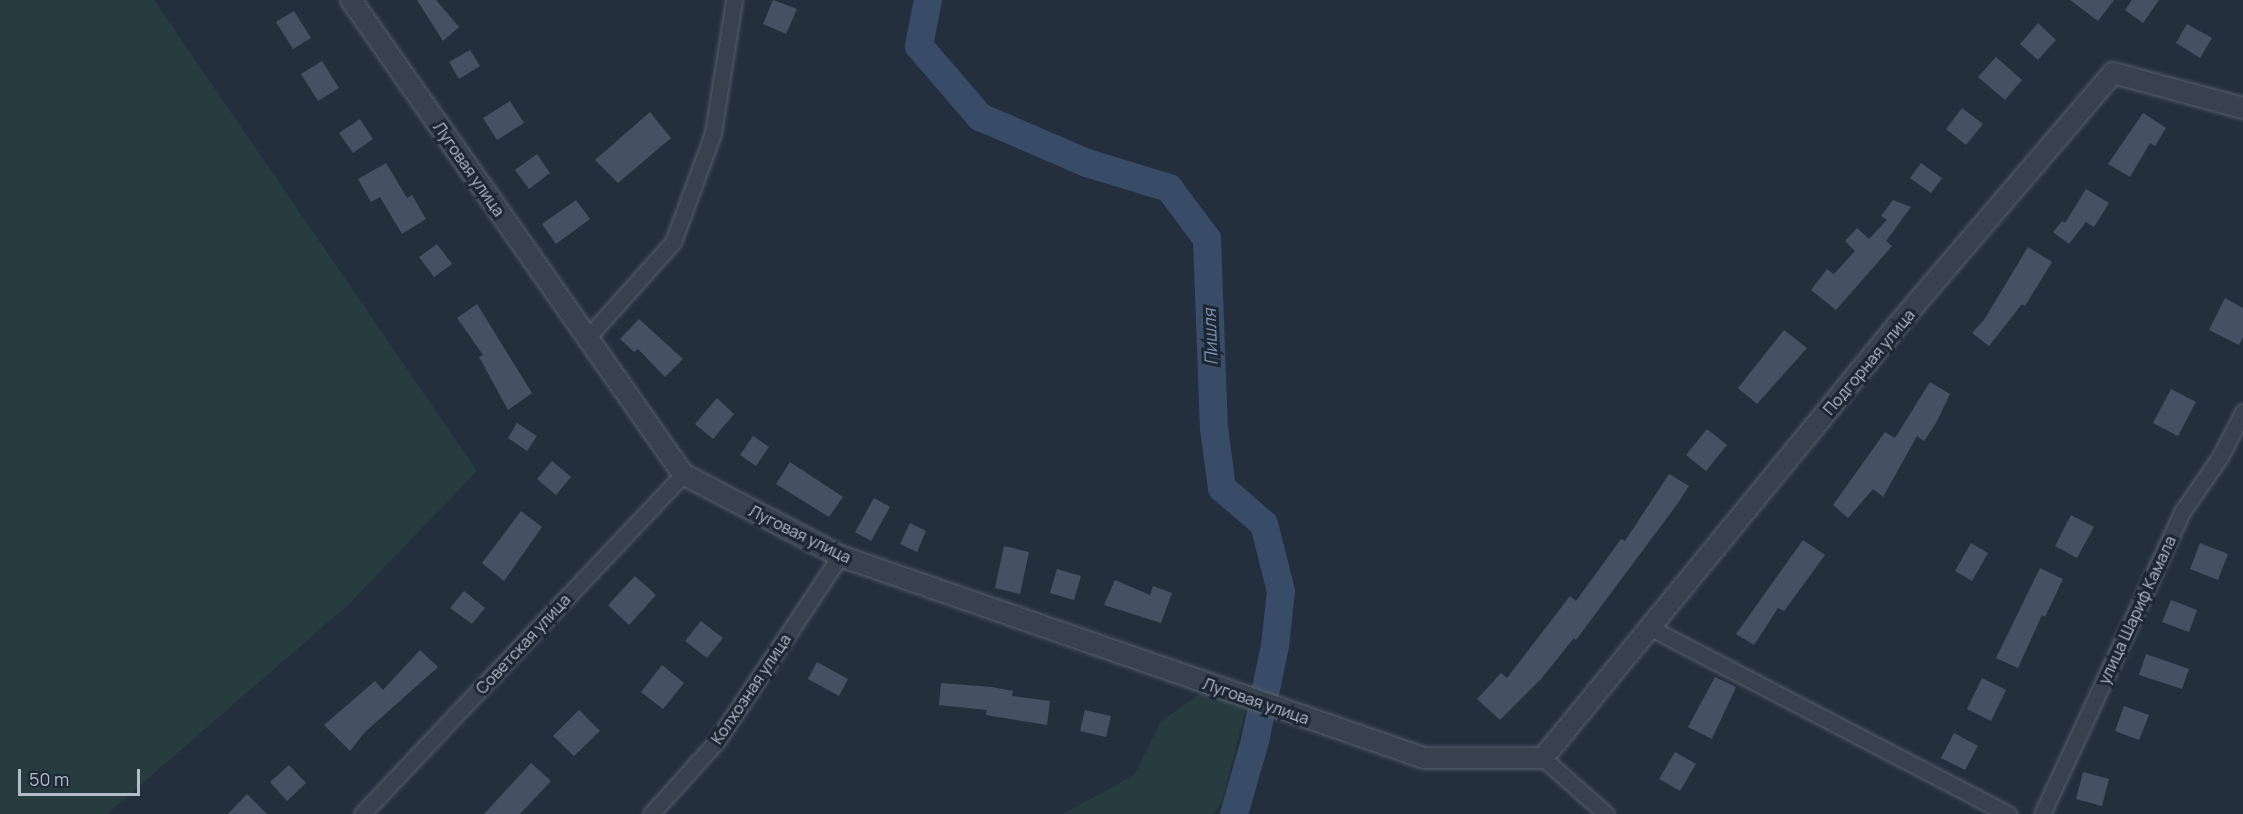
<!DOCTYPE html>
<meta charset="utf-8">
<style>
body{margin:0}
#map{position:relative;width:2243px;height:814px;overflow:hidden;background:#242f3e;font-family:Manrope,sans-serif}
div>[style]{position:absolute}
.green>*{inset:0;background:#263c3f}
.river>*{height:28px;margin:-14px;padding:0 14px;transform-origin:14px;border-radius:14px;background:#394c67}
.building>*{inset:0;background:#455162}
.roads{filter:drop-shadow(0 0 2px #565f6c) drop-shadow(0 0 2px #565f6c)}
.minor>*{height:15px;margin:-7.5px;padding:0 7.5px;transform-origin:7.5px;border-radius:7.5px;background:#38414e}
.tertiary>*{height:20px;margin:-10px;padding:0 10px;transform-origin:10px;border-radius:10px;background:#38414e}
span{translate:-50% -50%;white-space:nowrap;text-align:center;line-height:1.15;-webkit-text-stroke:6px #1d2633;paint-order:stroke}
.street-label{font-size:16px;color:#b4bcc9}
.water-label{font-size:18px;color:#7c92b1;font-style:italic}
.scale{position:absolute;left:18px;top:769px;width:122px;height:27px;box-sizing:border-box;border:3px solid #b4bcc9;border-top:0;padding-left:8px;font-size:18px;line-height:21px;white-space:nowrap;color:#b4bcc9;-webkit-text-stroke:4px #1d2633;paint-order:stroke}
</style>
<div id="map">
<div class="green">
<i style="clip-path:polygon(0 0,154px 0,477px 471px,348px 605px,107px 814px,0 814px)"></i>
<i style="clip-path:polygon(1203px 692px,1248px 700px,1222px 802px,1213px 814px,1063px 814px,1134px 775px,1161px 721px)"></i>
</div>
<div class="river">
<i style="left:928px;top:0;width:47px;rotate:101.1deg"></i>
<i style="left:919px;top:46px;width:94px;rotate:49.3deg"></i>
<i style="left:980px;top:117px;width:116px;rotate:23.3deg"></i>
<i style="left:1087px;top:163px;width:86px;rotate:17deg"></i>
<i style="left:1169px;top:188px;width:64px;rotate:53.3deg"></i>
<i style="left:1207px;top:239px;width:189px;rotate:87.9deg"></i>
<i style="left:1214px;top:428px;width:61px;rotate:82.4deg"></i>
<i style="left:1222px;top:488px;width:55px;rotate:40.6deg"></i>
<i style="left:1264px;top:524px;width:69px;rotate:75.8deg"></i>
<i style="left:1281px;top:591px;width:55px;rotate:96.2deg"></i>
<i style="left:1275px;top:646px;width:97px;rotate:101.9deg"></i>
<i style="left:1255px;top:741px;width:76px;rotate:106deg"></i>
</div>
<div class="building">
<i style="clip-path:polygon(417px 0,436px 0,459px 27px,443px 41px)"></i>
<i style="clip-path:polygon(773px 0,797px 9px,786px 34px,763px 24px)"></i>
<i style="clip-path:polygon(2070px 0,2114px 0,2098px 21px)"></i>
<i style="clip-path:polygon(2132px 0,2159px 0,2143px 23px,2125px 10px)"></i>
<i style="clip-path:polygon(294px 11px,311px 38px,293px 49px,276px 22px)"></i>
<i style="clip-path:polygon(2038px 23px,2056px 40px,2038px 60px,2020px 44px)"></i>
<i style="clip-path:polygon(2187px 24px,2212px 38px,2200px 58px,2176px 43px)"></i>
<i style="clip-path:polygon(470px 50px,480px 66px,459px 79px,449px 62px)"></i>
<i style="clip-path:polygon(1996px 57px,2022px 80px,2005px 100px,1978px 77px)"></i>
<i style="clip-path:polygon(322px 61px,339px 88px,318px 101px,301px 74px)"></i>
<i style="clip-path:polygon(510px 101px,524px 123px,497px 140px,483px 118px)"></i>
<i style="clip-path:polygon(1962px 108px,1983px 124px,1966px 145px,1946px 129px)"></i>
<i style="clip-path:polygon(650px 112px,671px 138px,618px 183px,595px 160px)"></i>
<i style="clip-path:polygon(2143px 113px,2166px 128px,2155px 146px,2150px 143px,2130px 177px,2108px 164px)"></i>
<i style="clip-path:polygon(360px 119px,373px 139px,353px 153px,339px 133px)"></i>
<i style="clip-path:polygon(537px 154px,550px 173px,529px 189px,515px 170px)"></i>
<i style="clip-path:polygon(386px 163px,407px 198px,412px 195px,426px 219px,402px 234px,380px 197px,371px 202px,358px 179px)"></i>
<i style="clip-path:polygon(1921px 163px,1942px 178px,1931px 193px,1910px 178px)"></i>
<i style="clip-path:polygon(2086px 189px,2109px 203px,2094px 227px,2086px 222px,2069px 244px,2053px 232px,2062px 221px,2065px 223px)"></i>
<i style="clip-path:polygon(576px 200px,590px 219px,556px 244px,542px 224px)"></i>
<i style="clip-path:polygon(1893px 200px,1911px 207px,1886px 241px,1892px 246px,1836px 310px,1811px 290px,1827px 269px,1834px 274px,1855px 251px,1845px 241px,1857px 228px,1869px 239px,1887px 220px,1881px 216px)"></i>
<i style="clip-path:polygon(437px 244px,452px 264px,434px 277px,419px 257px)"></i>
<i style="clip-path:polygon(2028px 247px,2052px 262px,2025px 306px,2022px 304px,1989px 346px,1972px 333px,1984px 320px)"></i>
<i style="clip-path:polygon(2225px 298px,2243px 308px,2243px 337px,2239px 345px,2209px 330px)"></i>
<i style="clip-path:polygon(477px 304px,532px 393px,508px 410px,479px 357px,483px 355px,457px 318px)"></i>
<i style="clip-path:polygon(639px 319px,683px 359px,665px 377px,638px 349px,634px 352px,620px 339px)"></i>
<i style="clip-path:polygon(1784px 330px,1807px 348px,1757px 404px,1738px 388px)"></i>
<i style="clip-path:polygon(1930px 382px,1950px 394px,1936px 423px,1924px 441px,1917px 436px,1883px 497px,1873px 489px,1848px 518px,1833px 505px,1885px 432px,1895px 438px)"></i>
<i style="clip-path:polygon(2171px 389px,2196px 402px,2178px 436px,2153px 423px)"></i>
<i style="clip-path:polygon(717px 398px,734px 414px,713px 439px,695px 424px)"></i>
<i style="clip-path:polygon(517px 423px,537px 436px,527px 451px,508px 438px)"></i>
<i style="clip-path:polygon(1707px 429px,1727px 445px,1706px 471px,1686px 455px)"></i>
<i style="clip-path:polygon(753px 436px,769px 447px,756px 466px,740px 455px)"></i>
<i style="clip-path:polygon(552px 461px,571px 477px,556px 495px,537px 479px)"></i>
<i style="clip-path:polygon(790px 462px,843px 497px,829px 517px,776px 484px)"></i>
<i style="clip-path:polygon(1669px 474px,1689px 486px,1678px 503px,1576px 640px,1574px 638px,1541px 679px,1500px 720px,1477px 699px,1501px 673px,1507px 678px,1570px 596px,1576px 601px,1621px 539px,1625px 541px)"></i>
<i style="clip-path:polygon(874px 498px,890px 507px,871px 541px,855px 532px)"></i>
<i style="clip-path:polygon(521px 511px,542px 527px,504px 581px,482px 563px)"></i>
<i style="clip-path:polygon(2071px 515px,2094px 527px,2077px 558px,2055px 546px)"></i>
<i style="clip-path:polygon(910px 523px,926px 531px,917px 552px,900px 544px)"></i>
<i style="clip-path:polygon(1803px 540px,1825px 555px,1784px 611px,1778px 608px,1754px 645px,1736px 634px)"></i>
<i style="clip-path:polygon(1971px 543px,1988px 553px,1972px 581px,1955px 571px)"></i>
<i style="clip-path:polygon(2200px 543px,2228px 554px,2218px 580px,2190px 569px)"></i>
<i style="clip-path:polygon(1004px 546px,1029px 552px,1020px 594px,995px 588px)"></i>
<i style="clip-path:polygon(2040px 568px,2063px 579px,2045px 617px,2042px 615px,2018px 668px,1996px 658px)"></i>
<i style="clip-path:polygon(1057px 569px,1081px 576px,1074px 600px,1050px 593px)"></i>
<i style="clip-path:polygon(635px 576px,656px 595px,629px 625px,608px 605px)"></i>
<i style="clip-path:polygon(1115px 580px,1150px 595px,1153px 586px,1172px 593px,1161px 623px,1104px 605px)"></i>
<i style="clip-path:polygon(464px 591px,485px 608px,472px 624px,450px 608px)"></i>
<i style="clip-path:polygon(2171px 600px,2197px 610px,2189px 632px,2162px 622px)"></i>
<i style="clip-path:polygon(701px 621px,723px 638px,707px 658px,685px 641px)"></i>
<i style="clip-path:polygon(420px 650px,438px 667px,365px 732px,350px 751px,324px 725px,375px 681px,383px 690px)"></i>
<i style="clip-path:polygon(2146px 654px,2189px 669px,2182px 689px,2139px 675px)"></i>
<i style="clip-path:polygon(817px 662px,848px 679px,839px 696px,808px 679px)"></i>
<i style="clip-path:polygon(662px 665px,684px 683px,663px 709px,641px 692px)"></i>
<i style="clip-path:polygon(1715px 677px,1736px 687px,1712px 739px,1688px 727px)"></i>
<i style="clip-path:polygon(1982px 678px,2006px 690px,1991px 721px,1967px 709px)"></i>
<i style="clip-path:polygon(941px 683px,992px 687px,1013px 691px,1012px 696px,1050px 701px,1047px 725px,986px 715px,987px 710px,939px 705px)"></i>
<i style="clip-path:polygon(2124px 706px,2149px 715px,2139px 740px,2115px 731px)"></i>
<i style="clip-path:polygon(579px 710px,600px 731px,574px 756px,553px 736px)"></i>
<i style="clip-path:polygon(1085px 710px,1111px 716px,1106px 737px,1080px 731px)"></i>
<i style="clip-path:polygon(1954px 733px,1978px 746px,1965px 770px,1941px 758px)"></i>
<i style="clip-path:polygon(1675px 752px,1696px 764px,1680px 791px,1659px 779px)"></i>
<i style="clip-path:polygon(531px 763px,551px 781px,520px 814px,484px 814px)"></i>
<i style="clip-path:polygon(289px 765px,306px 783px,287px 801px,270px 782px)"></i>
<i style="clip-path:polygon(2083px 772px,2109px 779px,2102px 806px,2076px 799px)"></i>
<i style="clip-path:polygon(247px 794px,267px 814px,228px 814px)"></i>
</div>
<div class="roads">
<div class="minor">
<i style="left:588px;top:337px;width:127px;rotate:-48.2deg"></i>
<i style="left:673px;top:242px;width:116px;rotate:-69.8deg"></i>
<i style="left:713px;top:133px;width:135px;rotate:-81deg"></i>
<i style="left:1651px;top:628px;width:403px;rotate:27.5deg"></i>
<i style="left:1543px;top:758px;width:84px;rotate:41.6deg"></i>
<i style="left:362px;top:814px;width:468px;rotate:-46.6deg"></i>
<i style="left:651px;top:814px;width:97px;rotate:-47.9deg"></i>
<i style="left:716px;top:742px;width:224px;rotate:-56.3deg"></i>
<i style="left:2042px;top:814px;width:333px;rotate:-65.1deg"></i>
<i style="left:2182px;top:512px;width:67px;rotate:-55.4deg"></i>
<i style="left:2220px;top:457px;width:51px;rotate:-62.9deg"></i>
</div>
<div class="tertiary">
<i style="left:351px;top:0;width:579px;rotate:54.99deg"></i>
<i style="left:683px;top:474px;width:177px;rotate:27.6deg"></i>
<i style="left:840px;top:556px;width:618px;rotate:19.08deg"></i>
<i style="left:1424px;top:758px;width:119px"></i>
<i style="left:1543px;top:758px;width:557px;rotate:-50.68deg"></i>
<i style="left:1896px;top:327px;width:334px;rotate:-49.5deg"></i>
<i style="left:2113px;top:73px;width:135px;rotate:15.1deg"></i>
</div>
</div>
<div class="street-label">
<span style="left:469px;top:169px;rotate:55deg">Луговая улица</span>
<span style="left:1869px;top:362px;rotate:-50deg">Подгорная улица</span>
<span style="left:800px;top:534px;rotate:26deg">Луговая улица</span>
<span style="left:2137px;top:610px;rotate:-65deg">улица Шариф Камала</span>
<span style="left:523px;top:644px;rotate:-47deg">Советская улица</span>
<span style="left:751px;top:689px;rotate:-56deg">Колхозная улица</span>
<span style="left:1256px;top:701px;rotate:19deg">Луговая улица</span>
</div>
<div class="water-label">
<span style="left:1210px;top:337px;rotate:-92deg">Пишля</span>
</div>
<div class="scale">50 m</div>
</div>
